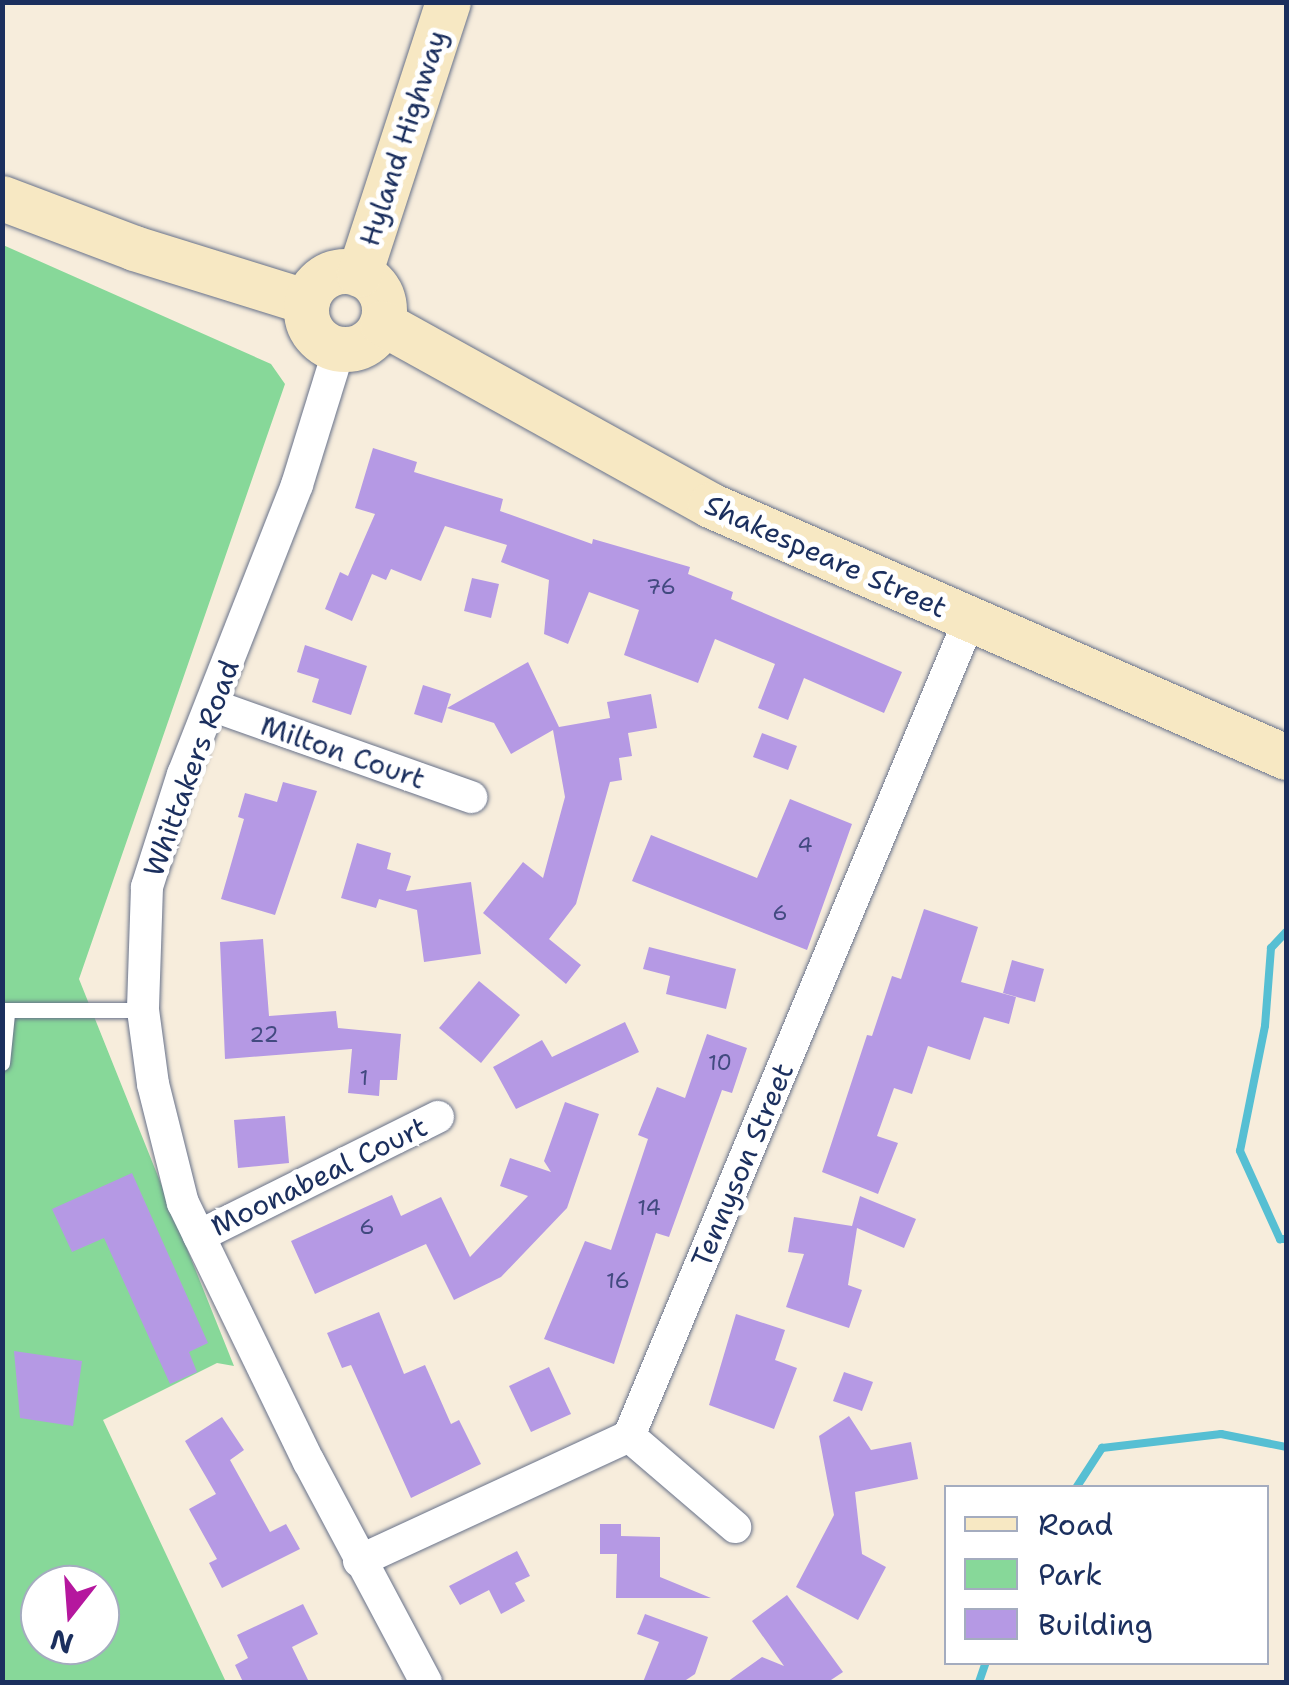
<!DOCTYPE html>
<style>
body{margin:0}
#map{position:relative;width:1289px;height:1685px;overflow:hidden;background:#f7eddc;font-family:"Shantell Sans",sans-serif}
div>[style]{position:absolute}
.green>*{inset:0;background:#87d899}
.stream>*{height:8px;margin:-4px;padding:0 4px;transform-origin:4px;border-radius:4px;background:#56bfd3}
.building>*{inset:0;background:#b599e4}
.roads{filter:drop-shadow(0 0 2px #68728a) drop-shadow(0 0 2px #68728a)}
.lane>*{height:15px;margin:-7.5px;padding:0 7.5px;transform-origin:7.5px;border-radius:7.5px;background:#fff}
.street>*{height:32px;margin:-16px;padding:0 16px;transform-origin:16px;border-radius:16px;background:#fff}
.secondary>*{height:45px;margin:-22.5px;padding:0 22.5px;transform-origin:22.5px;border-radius:22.5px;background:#f7e8c3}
.secondary>.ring{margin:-22.5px;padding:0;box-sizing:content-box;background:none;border:45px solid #f7e8c3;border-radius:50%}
span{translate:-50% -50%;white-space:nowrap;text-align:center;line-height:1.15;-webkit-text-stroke:10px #fff;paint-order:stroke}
.number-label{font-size:22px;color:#424a80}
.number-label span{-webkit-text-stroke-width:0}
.street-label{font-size:28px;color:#1b2f5e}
.frame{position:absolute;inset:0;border:5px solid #1b2f5e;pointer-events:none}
.legend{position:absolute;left:944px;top:1485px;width:325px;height:180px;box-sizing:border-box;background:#fff;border:2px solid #a4acbf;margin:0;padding:12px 18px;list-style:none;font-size:30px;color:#1b2f5e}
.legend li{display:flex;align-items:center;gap:20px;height:50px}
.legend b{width:50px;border:2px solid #a4acbf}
.north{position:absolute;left:20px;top:1565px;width:100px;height:100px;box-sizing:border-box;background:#fff;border:2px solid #a4acbf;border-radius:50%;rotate:197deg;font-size:28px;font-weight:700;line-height:40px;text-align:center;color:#1b2f5e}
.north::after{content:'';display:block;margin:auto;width:35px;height:45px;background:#b5179e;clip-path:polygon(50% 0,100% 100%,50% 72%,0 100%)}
</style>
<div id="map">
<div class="green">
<i style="clip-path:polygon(evenodd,3px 245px,271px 364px,285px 384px,79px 979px,234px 1366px,217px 1363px,103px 1420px,226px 1682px,3px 1682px,3px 245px,40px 1585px,100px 1585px,100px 1645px,40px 1645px,40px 1585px)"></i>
</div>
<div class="stream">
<i style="left:1286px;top:932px;width:22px;rotate:133deg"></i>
<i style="left:1271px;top:948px;width:78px;rotate:94.4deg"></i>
<i style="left:1265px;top:1026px;width:127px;rotate:101.3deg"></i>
<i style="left:1240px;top:1151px;width:97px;rotate:65.6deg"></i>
<i style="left:1280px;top:1239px;width:6px"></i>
<i style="left:1076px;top:1488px;width:48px;rotate:-57deg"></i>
<i style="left:1102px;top:1448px;width:120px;rotate:-6.7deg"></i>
<i style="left:1221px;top:1434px;width:66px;rotate:11.3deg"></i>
<i style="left:979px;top:1682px;width:21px;rotate:-71deg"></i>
</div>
<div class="building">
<i style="clip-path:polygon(373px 448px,417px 462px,414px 472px,503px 499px,500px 511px,592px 544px,593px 539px,690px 567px,688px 574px,733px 592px,731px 599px,902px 672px,884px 713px,804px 678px,788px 720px,758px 708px,775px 664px,715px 639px,698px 683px,624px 655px,639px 610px,589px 592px,568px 644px,544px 634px,549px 580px,501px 562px,507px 545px,445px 526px,421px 581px,391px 569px,386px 580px,372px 574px,352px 621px,325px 609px,340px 572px,348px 576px,375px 514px,355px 508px)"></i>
<i style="clip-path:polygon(472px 578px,499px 584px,491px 618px,464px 611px)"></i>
<i style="clip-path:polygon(305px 645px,367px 666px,351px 715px,312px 702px,319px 679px,297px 672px)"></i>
<i style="clip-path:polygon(528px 662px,559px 727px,610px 718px,607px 702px,651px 694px,657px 728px,628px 733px,632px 756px,619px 758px,622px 780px,610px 782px,576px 904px,549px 939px,581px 965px,566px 984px,483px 913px,523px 862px,543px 878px,565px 797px,553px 730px,511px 754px,494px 723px,447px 708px)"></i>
<i style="clip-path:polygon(423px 685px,451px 694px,442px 723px,414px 714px)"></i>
<i style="clip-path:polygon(762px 733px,797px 746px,788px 770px,753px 757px)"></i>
<i style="clip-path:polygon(283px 782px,317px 791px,275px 915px,221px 899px,244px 819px,238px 817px,245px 793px,277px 802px)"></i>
<i style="clip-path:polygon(790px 799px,852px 824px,807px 950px,632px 881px,651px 835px,757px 878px)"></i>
<i style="clip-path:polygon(357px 843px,391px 853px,387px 869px,411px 876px,406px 891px,471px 882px,481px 954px,424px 962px,417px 910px,379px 899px,376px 908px,341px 898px)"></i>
<i style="clip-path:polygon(924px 909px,978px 927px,961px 982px,1016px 997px,1009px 1024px,984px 1017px,970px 1060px,928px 1046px,912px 1094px,894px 1088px,877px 1136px,898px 1143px,878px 1194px,822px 1172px,867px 1035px,872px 1036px,892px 976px,901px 979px)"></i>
<i style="clip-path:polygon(263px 939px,269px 1016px,336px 1011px,338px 1028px,401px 1034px,397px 1080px,380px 1080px,379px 1096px,348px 1093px,352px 1049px,225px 1059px,220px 942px)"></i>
<i style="clip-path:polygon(649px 947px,736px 969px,726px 1009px,666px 994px,670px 976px,643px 969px)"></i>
<i style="clip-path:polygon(1012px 960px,1044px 969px,1035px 1002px,1003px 993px)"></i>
<i style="clip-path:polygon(479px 981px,520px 1015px,481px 1063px,439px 1028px)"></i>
<i style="clip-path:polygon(625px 1022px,639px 1052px,516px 1109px,493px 1067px,542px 1040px,552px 1057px)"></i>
<i style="clip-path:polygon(707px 1034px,747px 1048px,732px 1093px,722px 1090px,669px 1237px,656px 1233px,614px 1364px,544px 1339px,585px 1241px,611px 1250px,648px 1139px,638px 1135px,657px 1087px,685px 1098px)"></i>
<i style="clip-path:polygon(565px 1102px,599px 1114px,567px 1208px,501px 1277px,454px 1300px,426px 1244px,315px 1294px,291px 1241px,392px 1195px,401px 1216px,441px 1197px,470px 1257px,528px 1196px,500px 1186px,510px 1158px,551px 1172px,544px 1161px)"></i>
<i style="clip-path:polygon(285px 1116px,289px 1163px,238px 1168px,234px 1120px)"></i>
<i style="clip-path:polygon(132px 1173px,208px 1343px,189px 1352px,197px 1372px,170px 1384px,104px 1238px,72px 1252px,52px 1209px)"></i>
<i style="clip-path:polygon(860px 1196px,916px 1219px,904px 1248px,857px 1228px,848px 1285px,862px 1290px,849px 1328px,786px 1307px,804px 1254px,788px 1252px,794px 1217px,852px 1226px)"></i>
<i style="clip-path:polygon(379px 1312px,404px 1374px,425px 1365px,451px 1424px,459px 1420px,481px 1464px,411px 1498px,351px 1365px,342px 1368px,327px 1333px)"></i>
<i style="clip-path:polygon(736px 1314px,785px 1330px,775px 1360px,797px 1368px,774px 1429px,709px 1405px)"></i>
<i style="clip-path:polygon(14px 1351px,82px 1361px,73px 1426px,20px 1418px)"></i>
<i style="clip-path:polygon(549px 1367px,571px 1414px,531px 1432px,509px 1386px)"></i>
<i style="clip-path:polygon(844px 1372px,873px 1382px,862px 1411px,833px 1401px)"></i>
<i style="clip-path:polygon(849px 1416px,871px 1450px,911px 1442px,918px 1479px,855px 1492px,862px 1554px,886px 1567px,858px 1620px,796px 1587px,834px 1515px,819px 1436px)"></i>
<i style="clip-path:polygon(222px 1417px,244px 1450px,230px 1460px,270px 1532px,286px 1524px,300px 1549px,222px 1588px,209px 1563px,217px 1559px,189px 1509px,216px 1494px,185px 1441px)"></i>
<i style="clip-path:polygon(600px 1524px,621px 1524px,621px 1536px,660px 1537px,660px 1577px,711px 1598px,616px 1598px,617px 1554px,600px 1554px)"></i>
<i style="clip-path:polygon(517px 1551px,530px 1576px,515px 1583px,525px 1601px,501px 1614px,489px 1590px,460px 1605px,449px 1586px)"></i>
<i style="clip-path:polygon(787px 1595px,843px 1672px,828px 1682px,727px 1682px,762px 1657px,784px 1666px,752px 1621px)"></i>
<i style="clip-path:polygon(303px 1604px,318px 1634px,292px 1647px,309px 1682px,243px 1682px,235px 1665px,248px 1658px,237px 1635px)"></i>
<i style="clip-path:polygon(645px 1614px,708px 1637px,695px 1674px,683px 1682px,643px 1682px,659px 1642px,637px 1634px)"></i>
</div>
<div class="roads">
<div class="lane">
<i style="left:2px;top:1010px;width:141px"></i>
<i style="left:2px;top:1063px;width:49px;rotate:-84.2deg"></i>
</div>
<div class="street">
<i style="left:339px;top:349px;width:142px;rotate:107.2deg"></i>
<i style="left:297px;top:485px;width:311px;rotate:111.5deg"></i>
<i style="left:183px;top:774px;width:119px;rotate:107.7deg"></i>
<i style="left:147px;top:887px;width:123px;rotate:91.9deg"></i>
<i style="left:143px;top:1010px;width:75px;rotate:82.3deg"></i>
<i style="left:153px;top:1084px;width:123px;rotate:75.9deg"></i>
<i style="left:183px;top:1203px;width:288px;rotate:64.1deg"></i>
<i style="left:309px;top:1462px;width:249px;rotate:62deg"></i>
<i style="left:214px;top:706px;width:273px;rotate:19.5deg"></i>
<i style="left:199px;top:1236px;width:267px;rotate:-26.5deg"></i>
<i style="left:629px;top:1436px;width:140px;rotate:40.6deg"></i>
<i style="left:359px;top:1561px;width:298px;rotate:-24.8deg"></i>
<i style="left:629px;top:1436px;width:883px;rotate:-67.36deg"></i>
</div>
<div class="secondary">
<i style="left:2px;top:198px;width:141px;rotate:20.7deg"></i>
<i style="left:134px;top:248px;width:181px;rotate:17.3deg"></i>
<i class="ring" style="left:306px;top:271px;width:33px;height:33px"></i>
<i style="left:359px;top:274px;width:286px;rotate:-71.9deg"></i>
<i style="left:382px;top:323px;width:375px;rotate:29deg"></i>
<i style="left:710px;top:505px;width:629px;rotate:23.63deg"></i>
</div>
</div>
<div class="number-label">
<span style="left:661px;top:587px">76</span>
<span style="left:805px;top:845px">4</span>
<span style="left:780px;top:913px">6</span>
<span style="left:264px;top:1035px">22</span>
<span style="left:720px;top:1063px">10</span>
<span style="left:364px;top:1078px">1</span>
<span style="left:649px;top:1208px">14</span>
<span style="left:367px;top:1227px">6</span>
<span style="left:618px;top:1281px">16</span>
</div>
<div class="street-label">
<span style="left:403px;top:138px;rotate:-72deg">Hyland Highway</span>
<span style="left:826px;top:556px;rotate:24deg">Shakespeare Street</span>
<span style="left:343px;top:752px;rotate:19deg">Milton Court</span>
<span style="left:191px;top:768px;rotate:-70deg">Whittakers Road</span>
<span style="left:742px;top:1165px;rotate:-67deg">Tennyson Street</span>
<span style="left:319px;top:1176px;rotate:-26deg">Moonabeal Court</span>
</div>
<div class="frame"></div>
<ul class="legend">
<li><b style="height:12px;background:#f7e8c3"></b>Road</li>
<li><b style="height:28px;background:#87d899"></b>Park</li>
<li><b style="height:28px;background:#b599e4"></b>Building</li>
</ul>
<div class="north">N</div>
</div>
